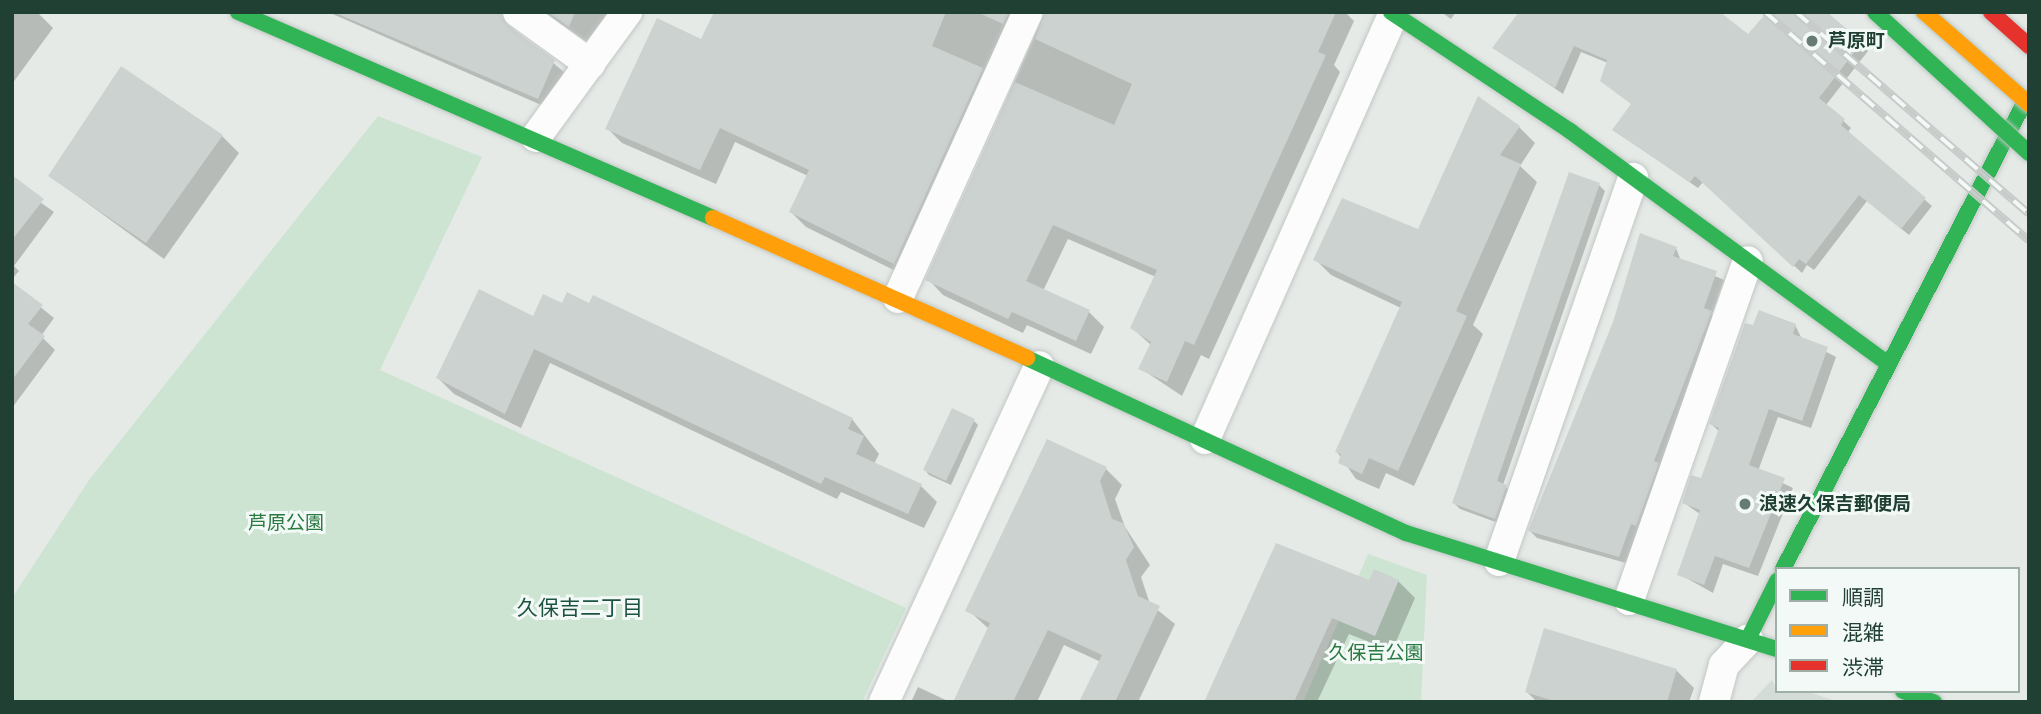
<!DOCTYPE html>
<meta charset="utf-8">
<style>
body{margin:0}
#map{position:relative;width:2041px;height:714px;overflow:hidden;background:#e5eae7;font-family:"Open Sans","Noto Sans JP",sans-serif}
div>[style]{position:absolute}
.built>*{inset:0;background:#d3dcd7}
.green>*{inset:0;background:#cde4d2}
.shadow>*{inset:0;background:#0003}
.building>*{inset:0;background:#ccd2cf}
.roads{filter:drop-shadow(0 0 2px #c2c7c4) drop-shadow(0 0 2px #c2c7c4)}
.street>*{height:30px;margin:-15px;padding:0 15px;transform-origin:15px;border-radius:15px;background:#fbfcfb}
.fast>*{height:16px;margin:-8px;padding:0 8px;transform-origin:8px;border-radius:8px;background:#30b455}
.slow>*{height:16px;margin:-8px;padding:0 8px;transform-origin:8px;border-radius:8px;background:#ff9f0a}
.jam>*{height:16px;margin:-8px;padding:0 8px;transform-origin:8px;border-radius:8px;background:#e5322d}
.rail>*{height:8px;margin-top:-4px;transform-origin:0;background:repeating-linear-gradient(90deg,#f3f9f6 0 16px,#c7cbc9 0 32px);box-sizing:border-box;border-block:2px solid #c7cbc9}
.bridges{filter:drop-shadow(0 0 2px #bcc7c2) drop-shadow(0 0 2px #bcc7c2)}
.fast-bridge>*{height:16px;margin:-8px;padding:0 8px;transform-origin:8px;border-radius:8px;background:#30b455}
.slow-bridge>*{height:16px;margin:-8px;padding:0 8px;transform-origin:8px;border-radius:8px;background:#ff9f0a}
.dots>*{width:19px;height:19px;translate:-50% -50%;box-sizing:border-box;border:4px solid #f3f9f6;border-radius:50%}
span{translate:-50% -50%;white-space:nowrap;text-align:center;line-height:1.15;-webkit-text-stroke:6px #f3f9f6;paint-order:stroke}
.poi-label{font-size:19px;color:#214034;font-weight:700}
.left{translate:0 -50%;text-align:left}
.park-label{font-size:19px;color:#297940}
.neighbourhood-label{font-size:21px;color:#1c5340}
.frame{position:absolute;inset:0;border:14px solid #214034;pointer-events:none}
.legend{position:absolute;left:1775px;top:567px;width:245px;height:126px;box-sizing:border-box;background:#f3f9f6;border:2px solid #9fafa8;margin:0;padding:9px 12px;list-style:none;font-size:21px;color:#214034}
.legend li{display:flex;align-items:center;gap:14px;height:35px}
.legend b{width:35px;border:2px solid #9fafa8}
</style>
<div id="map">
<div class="built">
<i style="clip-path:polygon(1772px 680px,1777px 691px,1806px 691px,1838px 702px,1751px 702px)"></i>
</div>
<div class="green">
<i style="clip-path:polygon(378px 116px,482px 157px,380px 370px,906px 608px,862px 702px,12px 702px,12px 598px,89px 480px)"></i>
<i style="clip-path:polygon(1368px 554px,1427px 575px,1421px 702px,1303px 702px)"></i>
</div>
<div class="shadow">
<i style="clip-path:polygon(12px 12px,37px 12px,53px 28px,12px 84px)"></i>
<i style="clip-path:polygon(328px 12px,492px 12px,564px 72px,548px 108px)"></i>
<i style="clip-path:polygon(544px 12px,624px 12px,590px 44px)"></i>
<i style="clip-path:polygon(925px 12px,1345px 12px,1354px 21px,1334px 65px,1340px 72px,1209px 359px,1201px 355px,1182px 396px,1140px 368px,1151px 345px,1132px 328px,1156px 277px,1068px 239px,1043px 291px,1089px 312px,1104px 327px,1091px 354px,1027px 325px,1023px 333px,943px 295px,928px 279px,1045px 12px,1027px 20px,910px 278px,806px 227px,791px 212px,808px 176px,735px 142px,716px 184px,622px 143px,607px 128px,702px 41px)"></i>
<i style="clip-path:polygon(1441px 12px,1456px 12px,1451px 19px)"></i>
<i style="clip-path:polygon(1825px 12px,1868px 51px,1826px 105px,1851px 128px,1847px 133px,1932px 206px,1909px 235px,1867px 201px,1814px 270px,1807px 265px,1802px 273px,1703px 182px,1698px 188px,1614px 130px,1633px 105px,1608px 63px,1581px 52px,1563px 94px,1495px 48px,1748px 37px)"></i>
<i style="clip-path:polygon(1519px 127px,1535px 143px,1520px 166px,1537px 182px,1473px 325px,1483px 334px,1414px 486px,1386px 473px,1379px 489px,1356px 479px,1337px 452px,1401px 308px,1331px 275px,1315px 259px,1419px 231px)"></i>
<i style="clip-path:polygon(222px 136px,239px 153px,164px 259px,50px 176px)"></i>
<i style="clip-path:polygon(12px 182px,54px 212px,14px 266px,19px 271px,12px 279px)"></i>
<i style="clip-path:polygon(1599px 185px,1605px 191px,1503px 485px,1512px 492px,1501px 524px,1460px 509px,1454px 503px)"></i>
<i style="clip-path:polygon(1676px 248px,1681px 261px,1724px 280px,1712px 314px,1718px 320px,1626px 563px,1537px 538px,1530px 531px)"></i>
<i style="clip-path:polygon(12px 284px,54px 318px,41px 336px,55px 350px,12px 408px)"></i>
<i style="clip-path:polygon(594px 297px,852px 419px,879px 454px,874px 464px,921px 486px,937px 502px,924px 528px,841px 492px,837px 499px,550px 363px,521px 428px,454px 394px,438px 378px,534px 319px,563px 305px,590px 305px)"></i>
<i style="clip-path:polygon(1795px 325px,1802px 339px,1836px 357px,1811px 428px,1778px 417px,1758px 471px,1793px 488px,1758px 576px,1723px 564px,1713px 593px,1679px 574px,1700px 514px,1684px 503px,1702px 481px,1720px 432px,1711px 424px,1754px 328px)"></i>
<i style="clip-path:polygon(974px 421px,978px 425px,951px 485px,929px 475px,925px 470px)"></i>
<i style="clip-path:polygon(1106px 469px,1122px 485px,1115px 499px,1125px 527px,1150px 565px,1141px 577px,1150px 604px,1175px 624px,1138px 702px,1081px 702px,1101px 662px,1064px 645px,1037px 702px,955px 702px,989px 629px,968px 610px)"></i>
<i style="clip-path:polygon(1398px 581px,1415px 598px,1392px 651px,1349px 634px,1317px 702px,1206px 702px,1370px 582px)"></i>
<i style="clip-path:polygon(1676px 670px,1694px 688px,1689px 702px,1537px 702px,1527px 692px)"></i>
<i style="clip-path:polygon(918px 687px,950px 702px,911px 702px)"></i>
</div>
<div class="building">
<i style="clip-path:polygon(333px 12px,501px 12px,508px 26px,555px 60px,538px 99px)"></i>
<i style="clip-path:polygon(548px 12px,575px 12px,569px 27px)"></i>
<i style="clip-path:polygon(714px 12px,946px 12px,932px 46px,983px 68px,894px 264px,789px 212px,809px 170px,720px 128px,700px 170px,605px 129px,657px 18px,701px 39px)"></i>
<i style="clip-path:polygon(977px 12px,1009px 12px,1003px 24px)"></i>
<i style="clip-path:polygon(1045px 12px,1336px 12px,1318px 52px,1326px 55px,1194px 345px,1185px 341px,1167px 382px,1138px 369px,1151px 342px,1130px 328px,1157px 270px,1053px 225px,1026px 281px,1090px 310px,1076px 341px,1012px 312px,1008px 319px,925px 280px,1015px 82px,1114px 125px,1132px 84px,1035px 39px)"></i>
<i style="clip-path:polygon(1519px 12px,1720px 12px,1748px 34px,1767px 12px,1827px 12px,1862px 42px,1819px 98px,1845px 119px,1841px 125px,1926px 198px,1901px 229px,1859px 195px,1806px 264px,1799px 259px,1793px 267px,1695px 176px,1690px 182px,1612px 130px,1631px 104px,1600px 81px,1607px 60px,1574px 46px,1555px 88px,1492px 48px)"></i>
<i style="clip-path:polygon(121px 66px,223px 135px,146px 243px,48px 176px)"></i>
<i style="clip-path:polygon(1478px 96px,1520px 126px,1500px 155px,1521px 164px,1456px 311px,1467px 316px,1398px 471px,1369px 458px,1362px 474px,1338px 463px,1341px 454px,1335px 452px,1402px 302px,1313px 260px,1342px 198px,1418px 229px)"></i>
<i style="clip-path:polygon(1569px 172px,1600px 183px,1497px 481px,1507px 485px,1495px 519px,1452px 503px)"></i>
<i style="clip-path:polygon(12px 175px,44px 199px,12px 240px)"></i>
<i style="clip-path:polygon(1640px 233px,1677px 247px,1673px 256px,1717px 271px,1704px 308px,1712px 311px,1654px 461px,1659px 463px,1636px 526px,1631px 524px,1619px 557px,1528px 531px,1613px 322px)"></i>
<i style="clip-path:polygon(12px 282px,43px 305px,28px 324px,45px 336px,12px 380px)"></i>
<i style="clip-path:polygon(479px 289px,533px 316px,543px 294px,562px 303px,567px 292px,589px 303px,593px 295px,853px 418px,848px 429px,864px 436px,856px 454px,922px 484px,908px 514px,825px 477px,821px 484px,534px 349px,505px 414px,436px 378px)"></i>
<i style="clip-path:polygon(1759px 310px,1796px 324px,1793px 334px,1828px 347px,1802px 421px,1769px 409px,1749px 465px,1785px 478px,1749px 568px,1715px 556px,1704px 585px,1677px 575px,1700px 510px,1682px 503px,1691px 475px,1701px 478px,1719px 428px,1709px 424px,1745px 323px,1753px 325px)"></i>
<i style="clip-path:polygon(952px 408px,975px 419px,946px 481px,923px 470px)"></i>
<i style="clip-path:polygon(1047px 439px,1107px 467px,1100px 481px,1112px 519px,1123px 523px,1134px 547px,1126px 560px,1138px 596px,1160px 606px,1115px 702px,1079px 702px,1102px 655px,1048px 630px,1013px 702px,953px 702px,990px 623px,965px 611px)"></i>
<i style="clip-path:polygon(1276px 543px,1369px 580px,1374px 569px,1399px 580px,1375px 636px,1332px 618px,1294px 702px,1204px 702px)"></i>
<i style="clip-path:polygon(1544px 628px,1677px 669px,1667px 702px,1557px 702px,1525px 692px)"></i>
</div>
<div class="roads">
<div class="street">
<i style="left:518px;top:12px;width:89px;rotate:35.8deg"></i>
<i style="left:536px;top:137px;width:155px;rotate:-53.9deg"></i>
<i style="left:898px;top:298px;width:314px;rotate:-65.6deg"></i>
<i style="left:1205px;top:439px;width:465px;rotate:-66.1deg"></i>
<i style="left:1499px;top:561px;width:406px;rotate:-70.7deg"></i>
<i style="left:1629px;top:600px;width:359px;rotate:-70.7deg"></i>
<i style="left:884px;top:702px;width:370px;rotate:-65.2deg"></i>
<i style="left:1714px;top:702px;width:38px;rotate:-75deg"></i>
<i style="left:1724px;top:665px;width:35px;rotate:-47deg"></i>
</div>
<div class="fast">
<i style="left:238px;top:12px;width:518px;rotate:23.45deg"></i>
<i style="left:1391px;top:12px;width:215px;rotate:33.6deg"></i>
<i style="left:1570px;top:131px;width:391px;rotate:36.2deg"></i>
<i style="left:1027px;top:358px;width:417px;rotate:24.8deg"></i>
<i style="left:1406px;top:533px;width:389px;rotate:17.4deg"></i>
<i style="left:1783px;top:569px;width:522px;rotate:-62.65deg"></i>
<i style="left:1748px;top:639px;width:65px;rotate:-63.4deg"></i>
<i style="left:1903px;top:691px;width:33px;rotate:20deg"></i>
</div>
<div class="slow">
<i style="left:713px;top:218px;width:344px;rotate:24deg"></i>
</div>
<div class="jam">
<i style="left:1991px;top:12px;width:51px;rotate:41.8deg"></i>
</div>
</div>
<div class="rail">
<i style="left:1765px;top:12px;width:349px;rotate:40.9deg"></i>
<i style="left:1796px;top:12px;width:308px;rotate:40.9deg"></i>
</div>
<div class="bridges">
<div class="fast-bridge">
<i style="left:1875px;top:12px;width:209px;rotate:42.5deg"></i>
</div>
<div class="slow-bridge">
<i style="left:1924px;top:12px;width:140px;rotate:41.2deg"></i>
</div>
</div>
<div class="dots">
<i style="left:1812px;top:41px;background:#667c73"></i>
<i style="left:1745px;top:504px;background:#667c73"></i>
</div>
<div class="poi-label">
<span class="left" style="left:1828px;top:41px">芦原町</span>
<span class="left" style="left:1759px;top:504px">浪速久保吉郵便局</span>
</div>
<div class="park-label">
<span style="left:286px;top:523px">芦原公園</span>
<span style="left:1376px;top:653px">久保吉公園</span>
</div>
<div class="neighbourhood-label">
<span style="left:580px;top:607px">久保吉二丁目</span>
</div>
<div class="frame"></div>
<ul class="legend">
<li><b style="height:9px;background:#30b455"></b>順調</li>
<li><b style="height:9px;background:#ff9f0a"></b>混雑</li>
<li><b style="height:9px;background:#e5322d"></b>渋滞</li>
</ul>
</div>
